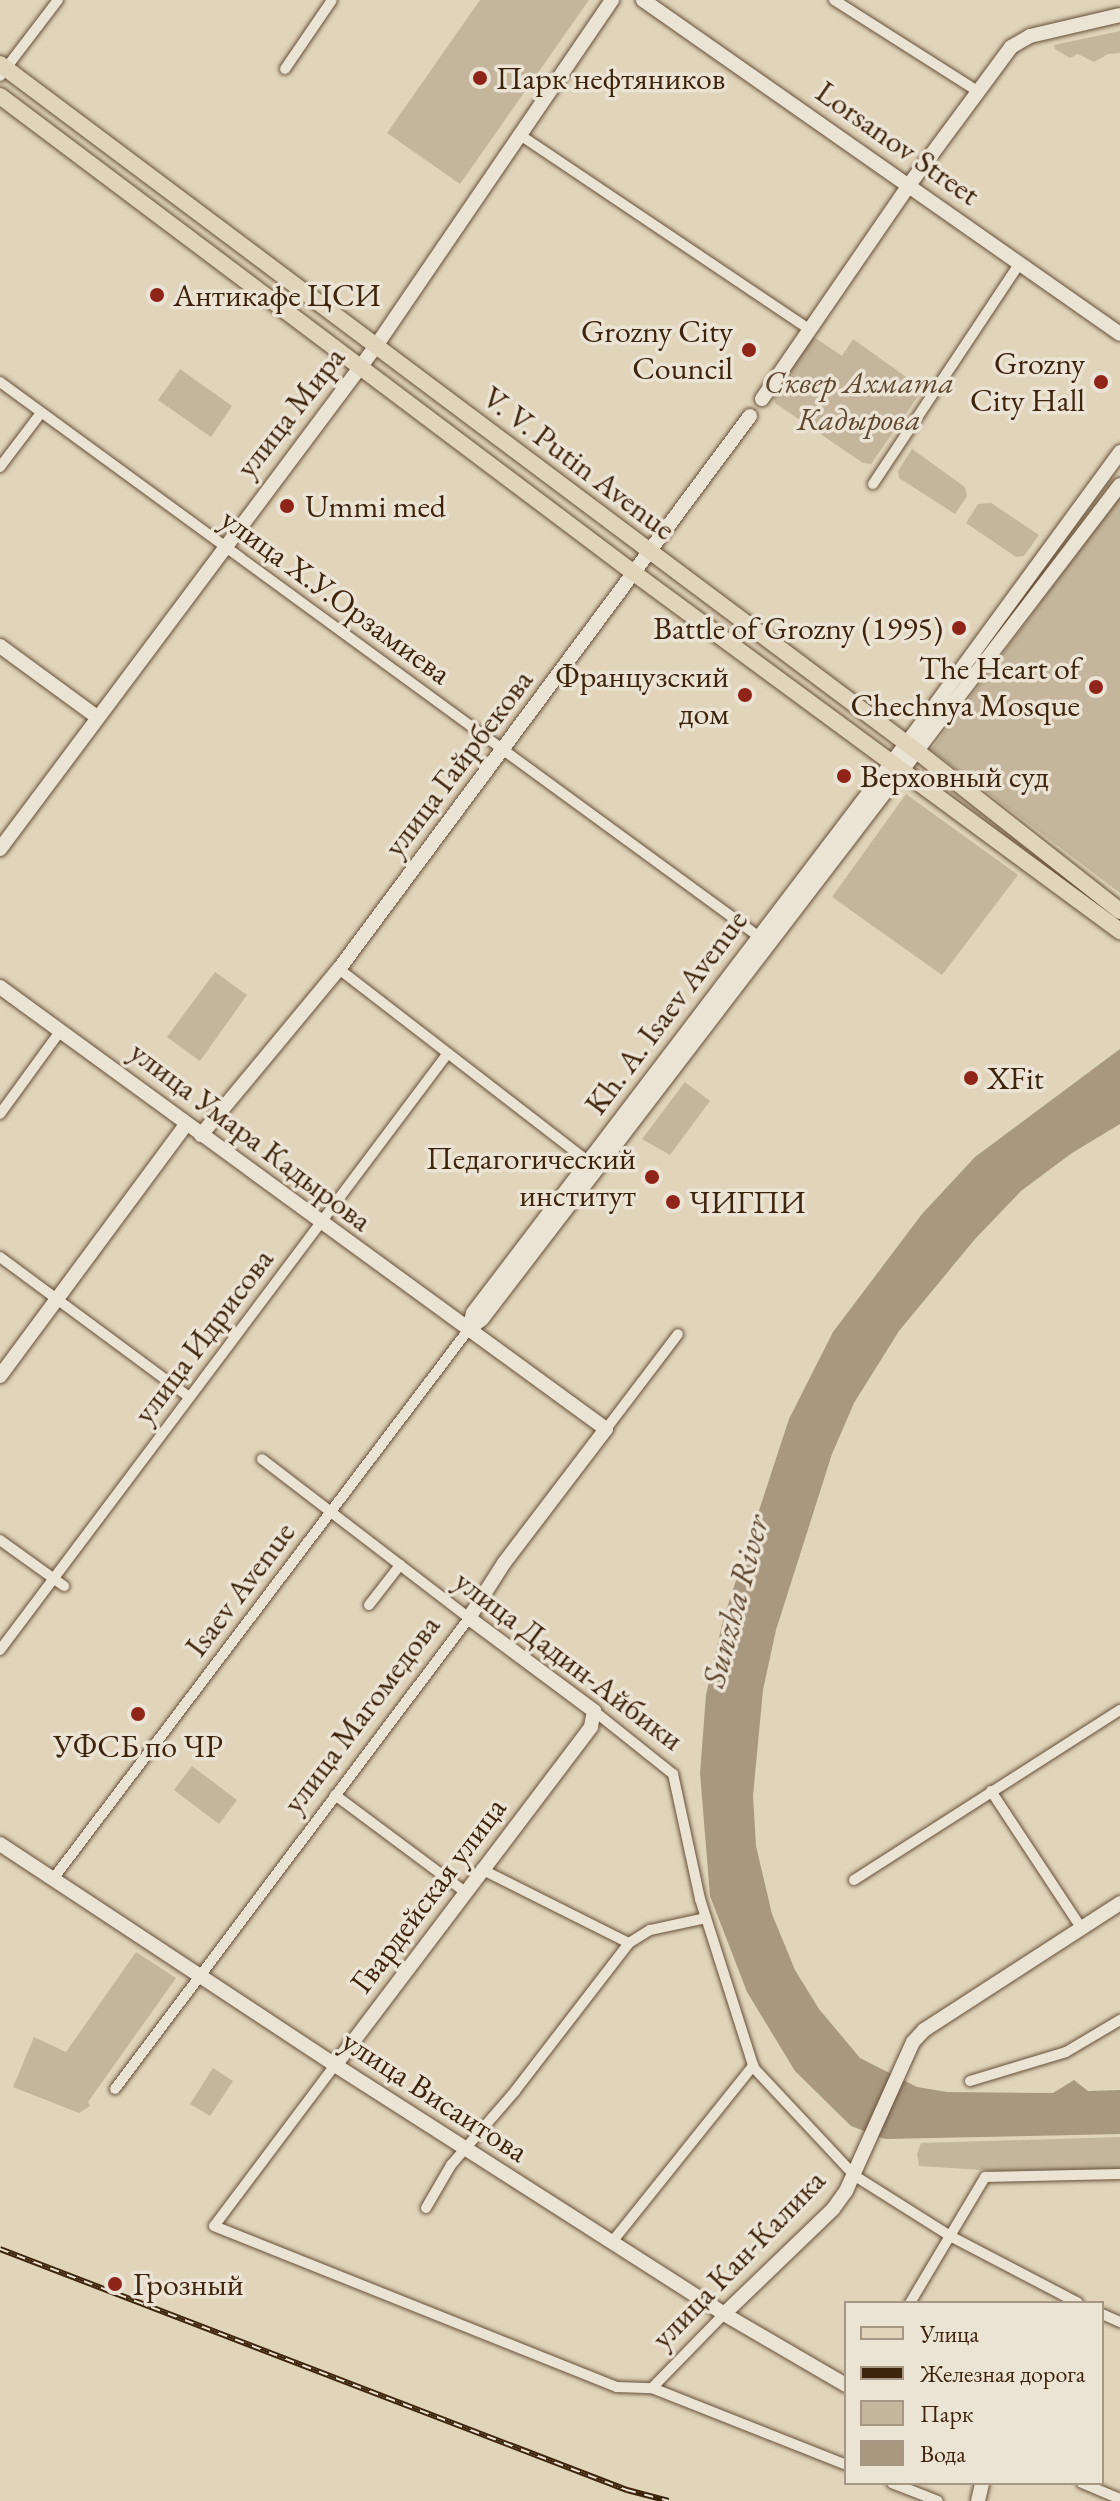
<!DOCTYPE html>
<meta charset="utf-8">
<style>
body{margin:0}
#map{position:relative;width:1120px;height:2501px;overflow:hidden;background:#e0d4bb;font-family:"EB Garamond",serif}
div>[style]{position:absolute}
.green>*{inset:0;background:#c4b69d}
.water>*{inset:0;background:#a99880}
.roads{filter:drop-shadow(0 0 2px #665038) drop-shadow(0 0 2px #665038)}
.street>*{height:10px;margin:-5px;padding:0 5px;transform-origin:5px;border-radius:5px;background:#ebe3d3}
.secondary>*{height:14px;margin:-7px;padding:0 7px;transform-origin:7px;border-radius:7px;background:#ebe3d3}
.primary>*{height:16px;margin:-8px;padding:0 8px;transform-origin:8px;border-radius:8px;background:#e0d4bb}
.rail>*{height:6px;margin-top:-3px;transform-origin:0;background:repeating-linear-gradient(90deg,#ebe3d3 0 9px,#3d240c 0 18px);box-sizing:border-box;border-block:2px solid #3d240c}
.dots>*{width:22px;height:22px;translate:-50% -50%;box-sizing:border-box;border:4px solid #ebe3d3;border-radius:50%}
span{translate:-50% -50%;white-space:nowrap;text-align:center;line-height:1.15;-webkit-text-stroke:7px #ebe3d3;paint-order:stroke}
.poi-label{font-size:32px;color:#3d240c}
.left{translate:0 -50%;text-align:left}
.right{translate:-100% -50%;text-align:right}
.street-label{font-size:32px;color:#3d240c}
.park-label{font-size:32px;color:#5f4830;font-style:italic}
.water-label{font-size:34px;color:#5d472f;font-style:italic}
.legend{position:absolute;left:844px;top:2301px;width:260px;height:184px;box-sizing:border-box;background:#ebe3d3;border:2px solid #a59783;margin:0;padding:10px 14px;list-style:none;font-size:24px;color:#3d240c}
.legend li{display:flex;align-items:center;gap:16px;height:40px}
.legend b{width:40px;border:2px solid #a59783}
</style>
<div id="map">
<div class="green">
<i style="clip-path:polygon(480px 0,589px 0,460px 184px,387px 133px)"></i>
<i style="clip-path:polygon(1120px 31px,1120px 53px,1108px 54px,1094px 62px,1078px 54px,1070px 58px,1055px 49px,1054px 45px)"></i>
<i style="clip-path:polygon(811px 335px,842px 356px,853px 339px,923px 389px,871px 464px,863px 463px,775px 403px,773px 396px)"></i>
<i style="clip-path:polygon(180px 369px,232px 406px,211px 437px,158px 400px)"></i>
<i style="clip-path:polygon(912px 449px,965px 487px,967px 496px,955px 514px,899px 478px,898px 471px)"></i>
<i style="clip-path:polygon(1120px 496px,1120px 893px,931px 750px)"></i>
<i style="clip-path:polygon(991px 503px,1039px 535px,1024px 556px,1016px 557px,966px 523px,978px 504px)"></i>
<i style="clip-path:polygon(906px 794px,1018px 875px,942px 975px,832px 897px)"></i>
<i style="clip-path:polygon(215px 972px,247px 995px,200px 1061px,167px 1037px)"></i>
<i style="clip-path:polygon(685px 1082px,710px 1101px,670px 1155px,642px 1139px)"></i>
<i style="clip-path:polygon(192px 1766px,237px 1800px,219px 1824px,174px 1790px)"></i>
<i style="clip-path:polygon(136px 1952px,176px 1978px,88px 2102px,90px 2106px,79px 2113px,13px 2087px,34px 2037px,66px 2052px)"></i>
<i style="clip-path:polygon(213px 2068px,233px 2081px,210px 2116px,190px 2104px)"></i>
<i style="clip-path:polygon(1120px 2137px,1120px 2170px,998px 2171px,919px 2166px,917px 2154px,921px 2143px)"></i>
</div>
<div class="water">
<i style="clip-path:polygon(1120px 1049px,1120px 1124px,1072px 1153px,1021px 1191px,975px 1239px,899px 1331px,854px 1403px,832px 1454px,776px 1630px,763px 1690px,753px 1796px,756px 1846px,772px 1914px,795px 1970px,819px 2009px,860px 2058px,917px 2087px,947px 2092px,1053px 2093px,1074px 2080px,1088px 2091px,1120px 2090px,1120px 2134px,885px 2139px,851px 2126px,795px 2071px,747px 1992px,710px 1896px,700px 1773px,706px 1695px,723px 1620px,789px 1419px,833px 1332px,922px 1214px,975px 1157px)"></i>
</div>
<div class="roads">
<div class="street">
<i style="left:834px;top:0;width:168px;rotate:32.4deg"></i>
<i style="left:285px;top:69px;width:83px;rotate:-55.7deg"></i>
<i style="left:0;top:76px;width:96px;rotate:-52.7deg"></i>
<i style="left:520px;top:135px;width:349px;rotate:33.9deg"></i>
<i style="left:0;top:382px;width:939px;rotate:36.16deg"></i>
<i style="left:0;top:467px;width:68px;rotate:-52.8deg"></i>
<i style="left:873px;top:484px;width:265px;rotate:-56.4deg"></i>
<i style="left:339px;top:969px;width:314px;rotate:37.7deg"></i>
<i style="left:0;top:1114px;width:104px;rotate:-54deg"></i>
<i style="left:0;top:1257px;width:235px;rotate:36.5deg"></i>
<i style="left:606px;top:1429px;width:119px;rotate:-52.8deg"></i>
<i style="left:0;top:1540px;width:79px;rotate:35.7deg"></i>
<i style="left:369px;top:1605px;width:51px;rotate:-52.2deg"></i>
<i style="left:0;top:1650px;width:746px;rotate:-53.11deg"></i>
<i style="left:594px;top:1711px;width:101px;rotate:38.6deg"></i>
<i style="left:673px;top:1774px;width:128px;rotate:77.8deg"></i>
<i style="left:700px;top:1899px;width:177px;rotate:72.3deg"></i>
<i style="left:754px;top:2068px;width:148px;rotate:46.9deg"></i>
<i style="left:855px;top:2176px;width:115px;rotate:32.2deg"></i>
<i style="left:952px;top:2237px;width:142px;rotate:27.6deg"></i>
<i style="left:991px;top:1791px;width:165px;rotate:56.6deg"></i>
<i style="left:335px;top:1795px;width:162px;rotate:36.7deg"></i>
<i style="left:481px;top:1869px;width:165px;rotate:26.6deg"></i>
<i style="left:53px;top:1879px;width:690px;rotate:-52.9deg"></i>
<i style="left:854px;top:1880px;width:316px;rotate:-32.6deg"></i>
<i style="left:335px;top:2065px;width:201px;rotate:126.9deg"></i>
<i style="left:214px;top:2226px;width:434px;rotate:21.8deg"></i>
<i style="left:617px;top:2387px;width:35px;rotate:2deg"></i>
<i style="left:652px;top:2388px;width:209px;rotate:21.6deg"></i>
<i style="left:970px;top:2081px;width:100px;rotate:-16.8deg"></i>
<i style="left:1066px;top:2052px;width:63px;rotate:-30.7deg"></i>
<i style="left:115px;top:2089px;width:589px;rotate:-53.07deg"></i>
<i style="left:469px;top:1618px;width:261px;rotate:-142.5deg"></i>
<i style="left:426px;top:2208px;width:50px;rotate:-59.8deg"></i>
<i style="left:451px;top:2165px;width:98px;rotate:-49.1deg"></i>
<i style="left:515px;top:2091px;width:187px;rotate:-52.4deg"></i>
<i style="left:629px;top:1943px;width:25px;rotate:-32deg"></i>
<i style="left:650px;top:1930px;width:57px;rotate:-12.1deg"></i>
<i style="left:612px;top:2242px;width:226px;rotate:-51.3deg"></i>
<i style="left:910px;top:2303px;width:147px;rotate:-59.2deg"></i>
<i style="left:985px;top:2177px;width:135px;rotate:-1.3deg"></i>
<i style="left:1102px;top:2314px;width:20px;rotate:24deg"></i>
<i style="left:652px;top:2388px;width:103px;rotate:-45.8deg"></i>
<i style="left:892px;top:2483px;width:49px;rotate:21.4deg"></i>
<i style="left:1082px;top:2483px;width:41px;rotate:22.8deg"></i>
</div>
<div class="secondary">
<i style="left:643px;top:0;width:582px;rotate:35deg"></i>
<i style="left:762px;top:399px;width:260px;rotate:-55.5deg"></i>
<i style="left:909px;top:185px;width:172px;rotate:-53.5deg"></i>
<i style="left:1011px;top:47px;width:22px;rotate:-30deg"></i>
<i style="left:1030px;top:36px;width:92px;rotate:-13.1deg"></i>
<i style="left:0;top:646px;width:120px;rotate:36.2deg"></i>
<i style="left:0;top:849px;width:628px;rotate:-53.22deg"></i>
<i style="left:376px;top:346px;width:419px;rotate:-55.7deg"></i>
<i style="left:0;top:987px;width:750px;rotate:36.11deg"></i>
<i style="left:606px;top:1429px;width:168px;rotate:127.3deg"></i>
<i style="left:504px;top:1563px;width:65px;rotate:122.5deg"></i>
<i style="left:469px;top:1618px;width:156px;rotate:36.6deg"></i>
<i style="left:594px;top:1711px;width:16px;rotate:101deg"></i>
<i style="left:591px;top:1727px;width:424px;rotate:127.1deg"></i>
<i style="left:201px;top:1135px;width:216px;rotate:-50.3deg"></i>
<i style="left:339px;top:969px;width:689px;rotate:-53.38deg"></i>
<i style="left:469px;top:1329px;width:16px;rotate:-76deg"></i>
<i style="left:473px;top:1313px;width:736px;rotate:-52.73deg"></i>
<i style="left:919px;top:727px;width:341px;rotate:-53.8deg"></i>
<i style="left:469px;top:1329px;width:16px;rotate:-38deg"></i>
<i style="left:482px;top:1319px;width:1050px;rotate:-52.58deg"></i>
<i style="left:0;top:1376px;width:312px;rotate:-53.5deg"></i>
<i style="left:0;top:1844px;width:401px;rotate:33.4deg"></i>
<i style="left:335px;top:2065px;width:462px;rotate:32.6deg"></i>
<i style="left:724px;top:2314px;width:141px;rotate:30.2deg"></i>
<i style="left:724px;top:2314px;width:151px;rotate:-43.9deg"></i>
<i style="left:833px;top:2209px;width:22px;rotate:-54deg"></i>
<i style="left:846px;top:2191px;width:163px;rotate:-65.8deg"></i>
<i style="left:913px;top:2042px;width:16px;rotate:-47deg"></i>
<i style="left:924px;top:2030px;width:234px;rotate:-32.9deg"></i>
<i style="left:978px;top:2501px;width:18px;rotate:-77deg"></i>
</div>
<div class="primary">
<i style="left:0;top:64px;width:1147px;rotate:36.85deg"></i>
<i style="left:918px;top:752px;width:257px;rotate:38.2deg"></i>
<i style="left:0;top:96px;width:793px;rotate:36.96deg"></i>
<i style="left:634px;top:573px;width:604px;rotate:36.38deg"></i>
</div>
</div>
<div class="rail">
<i style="left:0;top:2249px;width:672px;rotate:21.03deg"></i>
<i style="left:627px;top:2490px;width:43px;rotate:14.7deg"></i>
</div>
<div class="dots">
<i style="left:480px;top:78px;background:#8f2418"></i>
<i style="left:157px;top:295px;background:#8f2418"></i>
<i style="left:749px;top:350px;background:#8f2418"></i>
<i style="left:1101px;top:382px;background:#8f2418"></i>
<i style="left:287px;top:506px;background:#8f2418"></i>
<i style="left:959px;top:628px;background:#8f2418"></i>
<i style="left:1096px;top:687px;background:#8f2418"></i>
<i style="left:745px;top:695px;background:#8f2418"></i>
<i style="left:844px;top:776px;background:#8f2418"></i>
<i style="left:971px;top:1078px;background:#8f2418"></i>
<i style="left:652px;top:1177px;background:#8f2418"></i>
<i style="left:673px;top:1202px;background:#8f2418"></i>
<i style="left:138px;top:1714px;background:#8f2418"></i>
<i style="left:115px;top:2284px;background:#8f2418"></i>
</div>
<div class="poi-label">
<span class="left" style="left:496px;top:78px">Парк нефтяников</span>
<span class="left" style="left:173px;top:295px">Антикафе ЦСИ</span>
<span class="right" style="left:733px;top:350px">Grozny City<br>Council</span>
<span class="right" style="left:1085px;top:382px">Grozny<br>City Hall</span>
<span class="left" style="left:305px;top:506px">Ummi med</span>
<span class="right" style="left:943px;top:628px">Battle of Grozny (1995)</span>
<span class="right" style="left:1080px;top:687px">The Heart of<br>Chechnya Mosque</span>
<span class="right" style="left:729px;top:695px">Французский<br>дом</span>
<span class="left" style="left:860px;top:776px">Верховный суд</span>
<span class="left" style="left:987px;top:1078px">XFit</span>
<span class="right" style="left:636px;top:1177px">Педагогический<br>институт</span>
<span class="left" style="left:689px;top:1202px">ЧИГПИ</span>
<span style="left:138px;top:1746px">УФСБ по ЧР</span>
<span class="left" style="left:133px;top:2284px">Грозный</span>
</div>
<div class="street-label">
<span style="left:898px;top:143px;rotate:35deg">Lorsanov Street</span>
<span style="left:290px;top:412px;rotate:-52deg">улица Мира</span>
<span style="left:579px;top:463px;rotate:37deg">V. V. Putin Avenue</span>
<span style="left:336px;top:596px;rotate:36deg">улица Х.У.Орзамиева</span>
<span style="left:458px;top:763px;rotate:-53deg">улица Гайрбекова</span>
<span style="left:666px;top:1012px;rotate:-53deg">Kh. A. Isaev Avenue</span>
<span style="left:251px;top:1136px;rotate:37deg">улица Умара Кадырова</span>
<span style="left:203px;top:1336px;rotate:-53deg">улица Идрисова</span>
<span style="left:240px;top:1589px;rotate:-53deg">Isaev Avenue</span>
<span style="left:569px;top:1660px;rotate:37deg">улица Дадин-Айбики</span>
<span style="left:361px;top:1714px;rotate:-53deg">улица Магомедова</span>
<span style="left:428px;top:1895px;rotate:-53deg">Гвардейская улица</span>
<span style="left:435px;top:2096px;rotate:33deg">улица Висаитова</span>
<span style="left:738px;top:2259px;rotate:-46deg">улица Кан-Калика</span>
</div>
<div class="park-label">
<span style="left:859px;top:401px">Сквер Ахмата<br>Кадырова</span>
</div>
<div class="water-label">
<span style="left:735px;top:1601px;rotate:-75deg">Sunzha River</span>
</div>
<ul class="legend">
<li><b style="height:10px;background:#e0d4bb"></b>Улица</li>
<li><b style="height:10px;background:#3d240c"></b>Железная дорога</li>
<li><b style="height:22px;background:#c4b69d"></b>Парк</li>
<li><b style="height:22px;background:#a99880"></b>Вода</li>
</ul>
</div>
